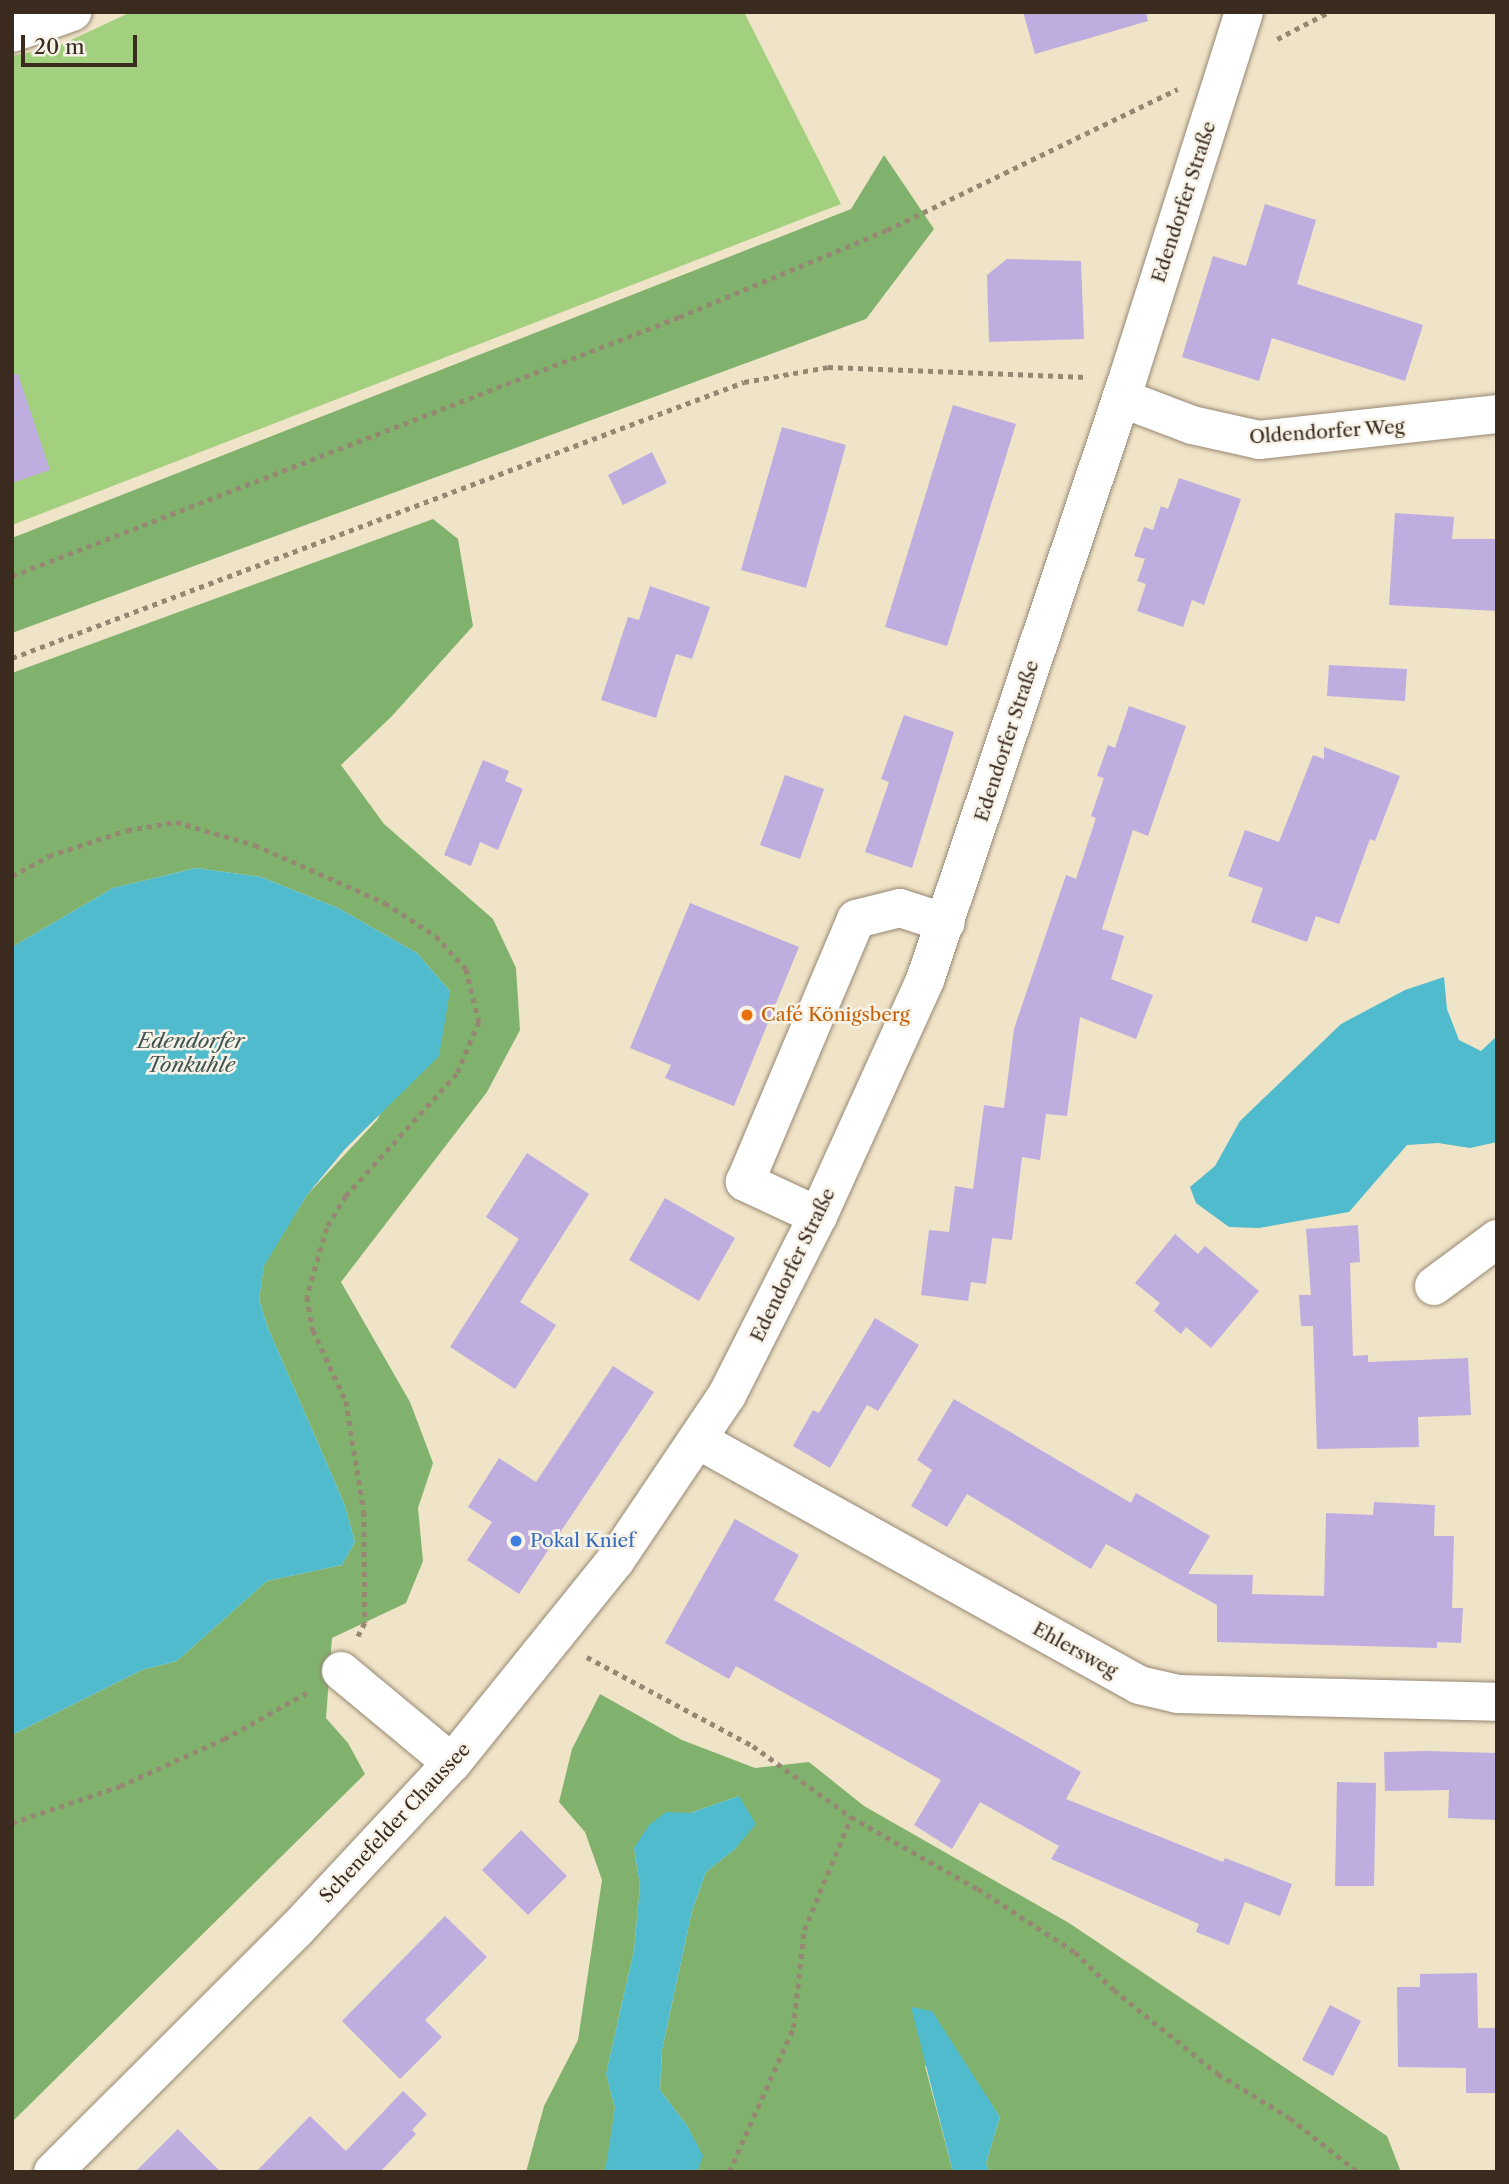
<!DOCTYPE html>
<meta charset="utf-8">
<style>
body{margin:0}
#map{position:relative;width:1509px;height:2184px;overflow:hidden;background:#f0e4c8;font-family:"Libre Caslon Text",serif}
div>[style]{position:absolute}
.green>*{inset:0;background:#a2d07e}
.forest>*{inset:0;background:#81b26d}
.water>*{inset:0;background:#50bbcc}
.building>*{inset:0;background:#beadde}
.path>*{height:4.5px;margin-top:-2.25px;transform-origin:0;background:repeating-linear-gradient(90deg,#968773 0 5px,transparent 0 10px)}
.roads{filter:drop-shadow(0 0 2px #968773) drop-shadow(0 0 2px #968773)}
.minor>*{height:38px;margin:-19px;padding:0 19px;transform-origin:19px;border-radius:19px;background:#fff}
.dots>*{width:19px;height:19px;translate:-50% -50%;box-sizing:border-box;border:4px solid #f7f3e8;border-radius:50%}
span{translate:-50% -50%;white-space:nowrap;text-align:center;line-height:1.15;-webkit-text-stroke:5px #f7f3e8;paint-order:stroke}
.street-label{font-size:19px;color:#3b2a1e}
.food-label{font-size:19px;color:#c56008}
.left{translate:0 -50%;text-align:left}
.shop-label{font-size:19px;color:#366cbe}
.water-label{font-size:21px;color:#415652;font-style:italic}
.frame{position:absolute;inset:0;border:14px solid #3b2a1e;pointer-events:none}
.scale{position:absolute;left:21px;top:35px;width:116px;height:32px;box-sizing:border-box;border:4px solid #3b2a1e;border-top:0;padding-left:9px;font-size:21px;line-height:24px;white-space:nowrap;color:#3b2a1e;-webkit-text-stroke:5px #f7f3e8;paint-order:stroke}
</style>
<div id="map">
<div class="green">
<i style="clip-path:polygon(131px 12px,744px 12px,841px 204px,12px 525px,12px 56px,56px 47px)"></i>
</div>
<div class="forest">
<i style="clip-path:polygon(884px 155px,934px 229px,866px 319px,12px 633px,12px 538px,851px 209px)"></i>
<i style="clip-path:polygon(433px 519px,458px 539px,473px 626px,392px 716px,341px 765px,384px 824px,493px 919px,516px 968px,520px 1030px,487px 1092px,341px 1282px,410px 1402px,433px 1463px,418px 1508px,423px 1561px,406px 1603px,332px 1638px,326px 1718px,348px 1743px,365px 1774px,12px 2122px,12px 1735px,142px 1670px,177px 1661px,267px 1581px,342px 1565px,355px 1542px,344px 1503px,268px 1328px,259px 1300px,264px 1265px,307px 1195px,377px 1120px,450px 991px,417px 953px,338px 908px,261px 877px,196px 868px,113px 888px,12px 947px,12px 673px)"></i>
<i style="clip-path:polygon(600px 1694px,682px 1740px,755px 1768px,809px 1762px,864px 1806px,1069px 1923px,1387px 2136px,1401px 2172px,989px 2172px,986px 2163px,1000px 2117px,971px 2074px,925px 2066px,953px 2172px,697px 2172px,702px 2156px,688px 2127px,660px 2090px,662px 2050px,692px 1911px,706px 1872px,735px 1849px,739px 1796px,690px 1813px,666px 1813px,634px 1848px,640px 1886px,634px 1950px,606px 2074px,615px 2108px,606px 2170px,526px 2172px,544px 2106px,578px 2040px,602px 1880px,585px 1832px,559px 1802px,572px 1749px)"></i>
</div>
<div class="water">
<i style="clip-path:polygon(196px 868px,261px 877px,338px 908px,417px 953px,450px 991px,439px 1056px,345px 1149px,307px 1195px,264px 1266px,259px 1300px,268px 1328px,344px 1503px,355px 1542px,342px 1565px,267px 1581px,177px 1661px,142px 1670px,12px 1735px,12px 947px,113px 888px)"></i>
<i style="clip-path:polygon(1444px 977px,1447px 1009px,1459px 1040px,1481px 1051px,1497px 1036px,1497px 1142px,1470px 1148px,1438px 1143px,1407px 1145px,1349px 1212px,1259px 1228px,1229px 1227px,1196px 1203px,1190px 1187px,1215px 1166px,1240px 1121px,1341px 1024px,1405px 990px)"></i>
<i style="clip-path:polygon(739px 1796px,756px 1824px,735px 1849px,706px 1872px,692px 1911px,662px 2050px,660px 2090px,688px 2127px,703px 2156px,697px 2172px,605px 2172px,615px 2108px,606px 2074px,634px 1950px,640px 1886px,634px 1848px,649px 1825px,666px 1812px,690px 1813px)"></i>
<i style="clip-path:polygon(911px 2007px,932px 2011px,1000px 2117px,986px 2163px,989px 2172px,953px 2172px)"></i>
</div>
<div class="building">
<i style="clip-path:polygon(1023px 12px,1146px 12px,1148px 21px,1035px 54px)"></i>
<i style="clip-path:polygon(1265px 204px,1316px 220px,1297px 284px,1423px 325px,1405px 381px,1272px 338px,1259px 381px,1182px 357px,1213px 256px,1246px 266px)"></i>
<i style="clip-path:polygon(1007px 259px,1081px 261px,1084px 339px,989px 342px,987px 275px)"></i>
<i style="clip-path:polygon(12px 374px,18px 374px,50px 470px,12px 483px)"></i>
<i style="clip-path:polygon(953px 405px,1016px 424px,947px 646px,885px 627px)"></i>
<i style="clip-path:polygon(782px 427px,846px 445px,806px 588px,741px 570px)"></i>
<i style="clip-path:polygon(652px 452px,667px 483px,623px 505px,608px 475px)"></i>
<i style="clip-path:polygon(1179px 478px,1241px 499px,1204px 605px,1192px 600px,1183px 627px,1137px 611px,1146px 584px,1137px 581px,1145px 559px,1134px 556px,1144px 527px,1153px 530px,1161px 506px,1168px 509px)"></i>
<i style="clip-path:polygon(1395px 513px,1454px 517px,1452px 539px,1497px 539px,1497px 611px,1389px 605px)"></i>
<i style="clip-path:polygon(650px 586px,710px 607px,692px 659px,676px 654px,656px 718px,601px 700px,628px 617px,639px 620px)"></i>
<i style="clip-path:polygon(1329px 665px,1407px 669px,1405px 701px,1327px 696px)"></i>
<i style="clip-path:polygon(1129px 706px,1186px 726px,1148px 836px,1133px 830px,1102px 929px,1124px 936px,1111px 979px,1153px 995px,1136px 1039px,1080px 1017px,1067px 1116px,1046px 1114px,1040px 1160px,1022px 1157px,1012px 1240px,992px 1238px,986px 1284px,971px 1282px,968px 1301px,921px 1295px,929px 1230px,949px 1232px,955px 1186px,973px 1189px,984px 1105px,1004px 1108px,1014px 1029px,1066px 875px,1076px 879px,1096px 818px,1091px 816px,1104px 778px,1097px 776px,1108px 745px,1115px 748px)"></i>
<i style="clip-path:polygon(904px 715px,954px 732px,912px 868px,865px 852px,889px 782px,881px 779px)"></i>
<i style="clip-path:polygon(1324px 747px,1400px 776px,1375px 841px,1370px 839px,1339px 924px,1316px 916px,1307px 942px,1251px 922px,1263px 888px,1228px 876px,1245px 830px,1279px 842px,1313px 755px,1324px 759px)"></i>
<i style="clip-path:polygon(483px 760px,509px 771px,505px 781px,523px 789px,498px 850px,480px 842px,471px 866px,444px 855px)"></i>
<i style="clip-path:polygon(785px 775px,824px 789px,800px 859px,760px 845px)"></i>
<i style="clip-path:polygon(690px 903px,799px 947px,734px 1106px,665px 1078px,671px 1065px,630px 1048px)"></i>
<i style="clip-path:polygon(527px 1153px,589px 1194px,520px 1302px,556px 1325px,515px 1389px,450px 1347px,519px 1239px,486px 1217px)"></i>
<i style="clip-path:polygon(665px 1198px,735px 1238px,699px 1301px,629px 1260px)"></i>
<i style="clip-path:polygon(1358px 1225px,1360px 1262px,1350px 1263px,1353px 1356px,1368px 1355px,1368px 1362px,1468px 1358px,1471px 1415px,1418px 1417px,1419px 1447px,1317px 1449px,1313px 1326px,1301px 1326px,1299px 1295px,1311px 1295px,1306px 1229px)"></i>
<i style="clip-path:polygon(1175px 1234px,1198px 1254px,1205px 1246px,1259px 1291px,1211px 1348px,1186px 1327px,1181px 1334px,1154px 1311px,1160px 1303px,1135px 1283px)"></i>
<i style="clip-path:polygon(875px 1318px,919px 1345px,878px 1411px,867px 1405px,830px 1468px,793px 1446px,813px 1410px,819px 1413px)"></i>
<i style="clip-path:polygon(613px 1366px,654px 1392px,519px 1594px,467px 1560px,492px 1522px,468px 1507px,499px 1458px,536px 1482px)"></i>
<i style="clip-path:polygon(954px 1399px,1131px 1503px,1136px 1493px,1210px 1536px,1188px 1574px,1253px 1575px,1252px 1594px,1324px 1596px,1326px 1513px,1373px 1515px,1374px 1502px,1435px 1505px,1434px 1536px,1454px 1536px,1452px 1608px,1463px 1608px,1461px 1643px,1437px 1642px,1437px 1648px,1217px 1642px,1217px 1605px,1106px 1544px,1091px 1569px,967px 1494px,947px 1527px,911px 1506px,932px 1470px,917px 1460px)"></i>
<i style="clip-path:polygon(735px 1519px,799px 1555px,774px 1600px,1081px 1772px,1066px 1799px,1223px 1862px,1225px 1858px,1292px 1884px,1280px 1916px,1245px 1902px,1229px 1945px,1196px 1932px,1199px 1924px,1051px 1859px,1059px 1846px,980px 1802px,952px 1849px,914px 1825px,941px 1780px,736px 1666px,729px 1679px,665px 1643px)"></i>
<i style="clip-path:polygon(1425px 1751px,1497px 1753px,1497px 1820px,1448px 1818px,1449px 1790px,1385px 1791px,1384px 1752px)"></i>
<i style="clip-path:polygon(1337px 1782px,1376px 1783px,1374px 1886px,1335px 1886px)"></i>
<i style="clip-path:polygon(521px 1830px,567px 1876px,528px 1915px,482px 1870px)"></i>
<i style="clip-path:polygon(445px 1916px,487px 1957px,425px 2020px,442px 2037px,400px 2079px,342px 2021px)"></i>
<i style="clip-path:polygon(1477px 1973px,1478px 2028px,1497px 2028px,1497px 2093px,1466px 2093px,1466px 2068px,1398px 2067px,1397px 1987px,1420px 1987px,1420px 1974px)"></i>
<i style="clip-path:polygon(1330px 2005px,1361px 2021px,1333px 2076px,1302px 2060px)"></i>
<i style="clip-path:polygon(403px 2091px,427px 2114px,412px 2130px,416px 2134px,380px 2172px,256px 2172px,310px 2116px,346px 2151px)"></i>
<i style="clip-path:polygon(178px 2129px,221px 2172px,135px 2172px)"></i>
</div>
<div class="path">
<i style="left:1277px;top:39px;width:59px;rotate:-27.4deg"></i>
<i style="left:12px;top:576px;width:716px;rotate:-21.22deg"></i>
<i style="left:679px;top:317px;width:225px;rotate:-22.7deg"></i>
<i style="left:887px;top:230px;width:323px;rotate:-25.9deg"></i>
<i style="left:12px;top:658px;width:782px;rotate:-20.66deg"></i>
<i style="left:744px;top:382px;width:85px;rotate:-10.1deg"></i>
<i style="left:828px;top:367px;width:260px;rotate:2.2deg"></i>
<i style="left:12px;top:876px;width:42px;rotate:-28.4deg"></i>
<i style="left:49px;top:856px;width:82px;rotate:-18.4deg"></i>
<i style="left:127px;top:830px;width:50px;rotate:-9.3deg"></i>
<i style="left:176px;top:822px;width:82px;rotate:16.2deg"></i>
<i style="left:255px;top:845px;width:142px;rotate:24deg"></i>
<i style="left:385px;top:903px;width:61px;rotate:32.9deg"></i>
<i style="left:436px;top:936px;width:45px;rotate:47.7deg"></i>
<i style="left:466px;top:969px;width:55px;rotate:76.2deg"></i>
<i style="left:479px;top:1022px;width:56px;rotate:112.9deg"></i>
<i style="left:457px;top:1074px;width:165px;rotate:132.3deg"></i>
<i style="left:346px;top:1196px;width:37px;rotate:121deg"></i>
<i style="left:327px;top:1228px;width:72px;rotate:106.2deg"></i>
<i style="left:307px;top:1297px;width:34px;rotate:80deg"></i>
<i style="left:313px;top:1330px;width:78px;rotate:65.1deg"></i>
<i style="left:346px;top:1401px;width:112px;rotate:80.8deg"></i>
<i style="left:364px;top:1512px;width:111px;rotate:89.5deg"></i>
<i style="left:365px;top:1623px;width:18px;rotate:117deg"></i>
<i style="left:587px;top:1657px;width:188px;rotate:28.2deg"></i>
<i style="left:753px;top:1746px;width:121px;rotate:35.9deg"></i>
<i style="left:851px;top:1817px;width:146px;rotate:29.6deg"></i>
<i style="left:978px;top:1889px;width:116px;rotate:33deg"></i>
<i style="left:1075px;top:1952px;width:54px;rotate:44.3deg"></i>
<i style="left:1114px;top:1990px;width:134px;rotate:38.9deg"></i>
<i style="left:1218px;top:2074px;width:84px;rotate:31.4deg"></i>
<i style="left:1290px;top:2118px;width:87px;rotate:38.5deg"></i>
<i style="left:12px;top:1823px;width:114px;rotate:-18.9deg"></i>
<i style="left:120px;top:1786px;width:114px;rotate:-24.3deg"></i>
<i style="left:224px;top:1739px;width:96px;rotate:-29.2deg"></i>
<i style="left:729px;top:2172px;width:158px;rotate:-66deg"></i>
<i style="left:793px;top:2028px;width:99px;rotate:-83.6deg"></i>
<i style="left:804px;top:1930px;width:122px;rotate:-67.4deg"></i>
</div>
<div class="roads">
<div class="minor">
<i style="left:12px;top:33px;width:64px;rotate:-19.3deg"></i>
<i style="left:1121px;top:398px;width:76px;rotate:20.8deg"></i>
<i style="left:1192px;top:425px;width:69px;rotate:12.6deg"></i>
<i style="left:1259px;top:440px;width:239px;rotate:-6.2deg"></i>
<i style="left:818px;top:1216px;width:81px;rotate:-155deg"></i>
<i style="left:745px;top:1182px;width:285px;rotate:-67.1deg"></i>
<i style="left:856px;top:919px;width:45px;rotate:-14deg"></i>
<i style="left:900px;top:908px;width:48px;rotate:18.1deg"></i>
<i style="left:1434px;top:1286px;width:79px;rotate:-36.7deg"></i>
<i style="left:698px;top:1440px;width:504px;rotate:29.05deg"></i>
<i style="left:1139px;top:1685px;width:39px;rotate:13deg"></i>
<i style="left:1177px;top:1694px;width:320px;rotate:1.4deg"></i>
<i style="left:341px;top:1671px;width:144px;rotate:39.7deg"></i>
<i style="left:53px;top:2172px;width:343px;rotate:-44.9deg"></i>
<i style="left:296px;top:1930px;width:229px;rotate:-47deg"></i>
<i style="left:452px;top:1763px;width:260px;rotate:-51.1deg"></i>
<i style="left:615px;top:1561px;width:200px;rotate:-56deg"></i>
<i style="left:727px;top:1395px;width:201px;rotate:-63.1deg"></i>
<i style="left:818px;top:1216px;width:259px;rotate:-65.6deg"></i>
<i style="left:925px;top:980px;width:632px;rotate:-71.36deg"></i>
<i style="left:1127px;top:381px;width:387px;rotate:-72.4deg"></i>
</div>
</div>
<div class="dots">
<i style="left:747px;top:1015px;background:#e8710a"></i>
<i style="left:516px;top:1541px;background:#3f7fe0"></i>
</div>
<div class="street-label">
<span style="left:1184px;top:202px;rotate:-72deg">Edendorfer Straße</span>
<span style="left:1327px;top:432px;rotate:-4deg">Oldendorfer Weg</span>
<span style="left:1007px;top:741px;rotate:-72deg">Edendorfer Straße</span>
<span style="left:793px;top:1265px;rotate:-64deg">Edendorfer Straße</span>
<span style="left:1075px;top:1650px;rotate:29deg">Ehlersweg</span>
<span style="left:395px;top:1823px;rotate:-47deg">Schenefelder Chaussee</span>
</div>
<div class="food-label">
<span class="left" style="left:761px;top:1015px">Café Königsberg</span>
</div>
<div class="shop-label">
<span class="left" style="left:530px;top:1541px">Pokal Knief</span>
</div>
<div class="water-label">
<span style="left:191px;top:1053px">Edendorfer<br>Tonkuhle</span>
</div>
<div class="frame"></div>
<div class="scale">20 m</div>
</div>
